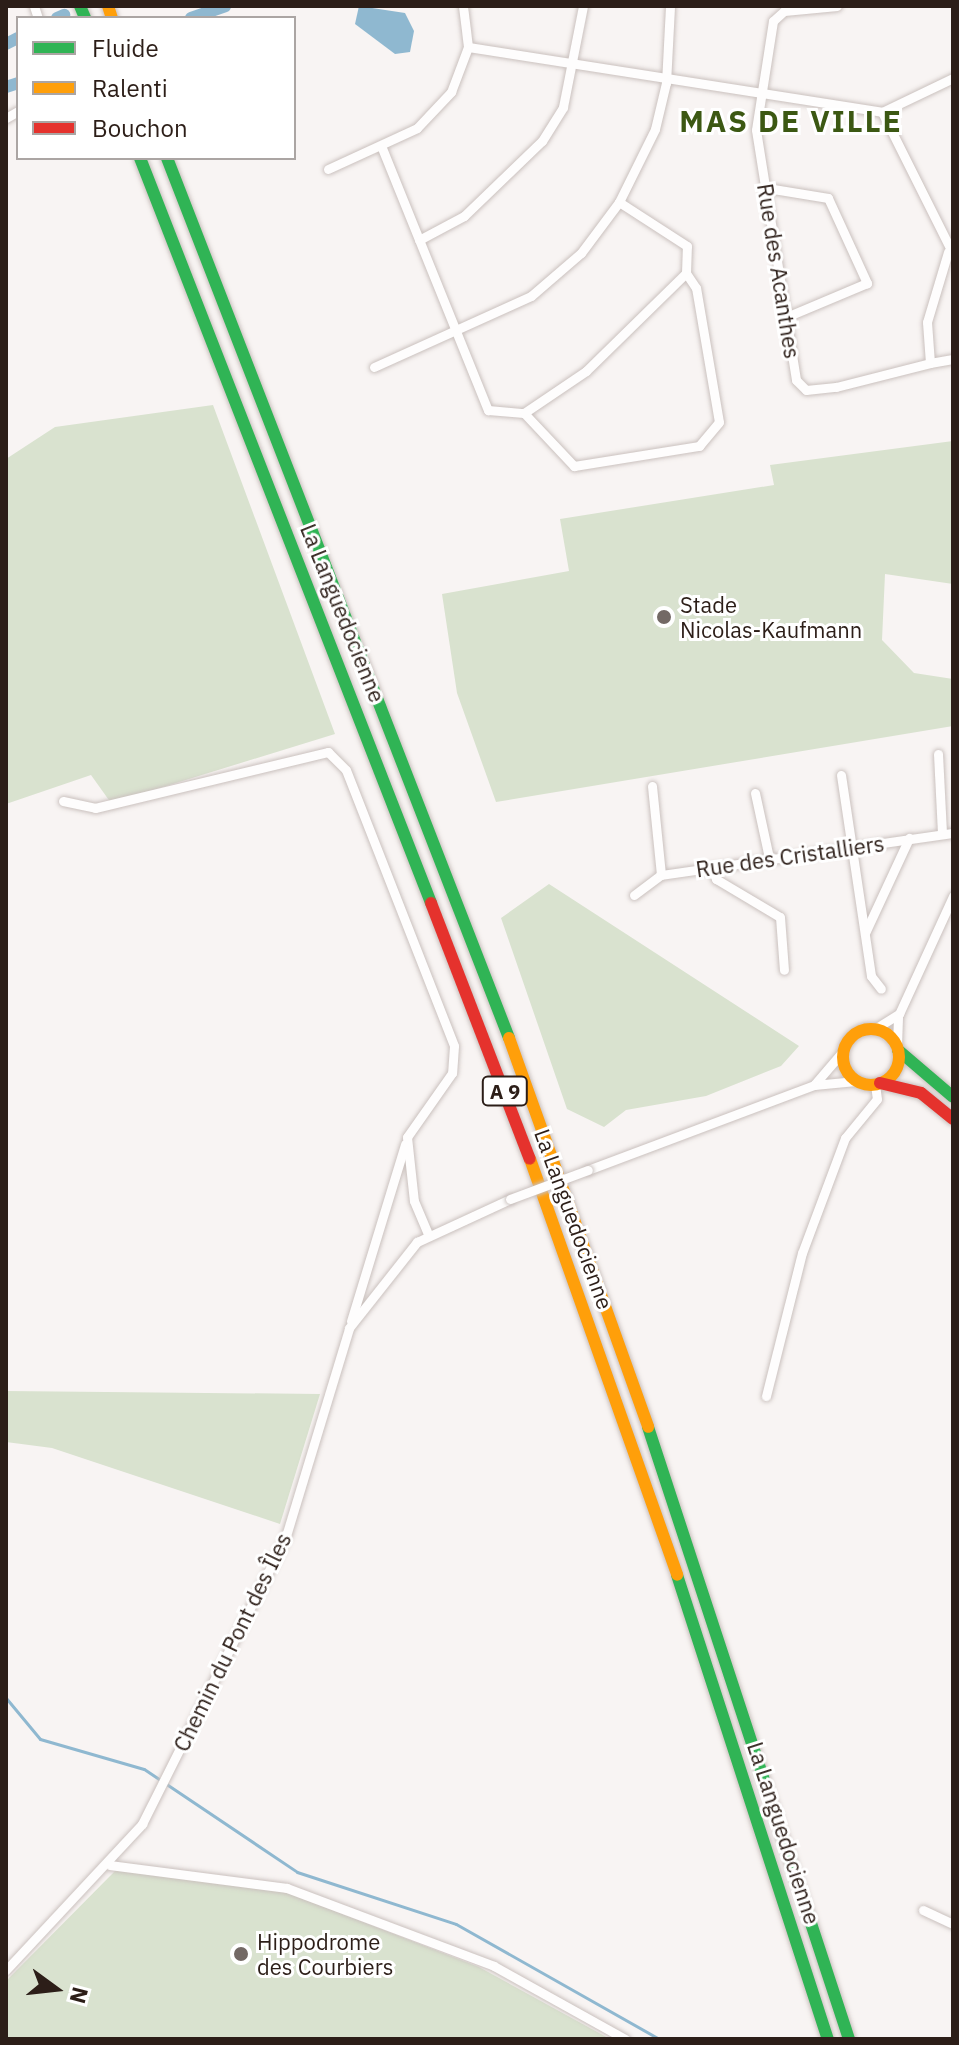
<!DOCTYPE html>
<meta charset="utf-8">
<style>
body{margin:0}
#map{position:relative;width:959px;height:2045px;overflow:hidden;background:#f8f4f3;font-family:"IBM Plex Sans",sans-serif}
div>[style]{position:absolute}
.green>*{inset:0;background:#d9e2cf}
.water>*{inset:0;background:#8fb8d0}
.stream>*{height:3px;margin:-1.5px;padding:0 1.5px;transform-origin:1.5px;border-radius:1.5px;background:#8fb8d0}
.canal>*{height:12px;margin:-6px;padding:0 6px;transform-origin:6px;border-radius:6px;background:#8fb8d0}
.roads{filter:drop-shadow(0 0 2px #cac1be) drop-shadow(0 0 2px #cac1be)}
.street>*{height:9px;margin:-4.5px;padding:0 4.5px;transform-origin:4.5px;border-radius:4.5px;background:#fefdfd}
.fast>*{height:12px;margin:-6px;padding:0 6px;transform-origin:6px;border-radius:6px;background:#30b455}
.slow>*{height:12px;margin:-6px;padding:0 6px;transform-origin:6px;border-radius:6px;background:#ff9f0a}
.slow>.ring{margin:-6px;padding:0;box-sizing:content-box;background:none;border:12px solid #ff9f0a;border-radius:50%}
.jam>*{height:12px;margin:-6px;padding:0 6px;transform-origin:6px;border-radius:6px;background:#e5322d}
.bridges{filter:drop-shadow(0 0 2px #cac1be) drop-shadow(0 0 2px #cac1be)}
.street-bridge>*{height:9px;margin:-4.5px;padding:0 4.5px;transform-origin:4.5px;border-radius:4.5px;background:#fefdfd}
.dots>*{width:22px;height:22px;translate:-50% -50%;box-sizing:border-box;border:4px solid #fff;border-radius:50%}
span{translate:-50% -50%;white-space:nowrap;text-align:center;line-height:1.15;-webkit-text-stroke:6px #fff;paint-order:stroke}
.shield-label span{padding:2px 6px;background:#fff;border:2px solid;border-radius:6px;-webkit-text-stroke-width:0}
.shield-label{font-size:20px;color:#2c1e18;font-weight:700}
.street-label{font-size:22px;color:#2c1e18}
.poi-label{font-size:22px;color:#2c1e18}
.left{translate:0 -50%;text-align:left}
.district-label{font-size:30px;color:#3c5813;font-weight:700;letter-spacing:2px}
.frame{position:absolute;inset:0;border:8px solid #2c1e18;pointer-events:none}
.legend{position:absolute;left:16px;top:16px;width:280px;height:144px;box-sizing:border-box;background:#fff;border:2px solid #aba5a3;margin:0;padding:10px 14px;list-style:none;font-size:24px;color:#2c1e18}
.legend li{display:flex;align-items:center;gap:16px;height:40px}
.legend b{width:40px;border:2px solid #aba5a3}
.north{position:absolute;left:16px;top:1949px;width:80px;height:80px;-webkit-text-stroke:6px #fff;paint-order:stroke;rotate:105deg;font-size:22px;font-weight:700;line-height:32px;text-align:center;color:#2c1e18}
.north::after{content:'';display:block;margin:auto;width:28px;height:36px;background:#2c1e18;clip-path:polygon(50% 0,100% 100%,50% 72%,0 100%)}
</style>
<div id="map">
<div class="green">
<i style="clip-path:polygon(213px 405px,335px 734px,111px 803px,91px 775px,6px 804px,6px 459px,55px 427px)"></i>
<i style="clip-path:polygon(953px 441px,953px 584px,885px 574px,882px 640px,914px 673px,953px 679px,953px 726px,496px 802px,457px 693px,442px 594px,569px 571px,560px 519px,774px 485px,770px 465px)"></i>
<i style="clip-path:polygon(549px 884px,799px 1046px,781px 1066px,706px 1096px,626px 1110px,604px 1127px,567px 1109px,501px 918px)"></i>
<i style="clip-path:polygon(6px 1391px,320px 1394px,280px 1524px,52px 1448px,6px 1442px)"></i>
<i style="clip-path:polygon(117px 1869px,283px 1891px,479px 1967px,610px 2039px,6px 2039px,6px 1981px)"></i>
</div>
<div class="water">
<i style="clip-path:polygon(359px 6px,405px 13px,414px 31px,410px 52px,395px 54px,355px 24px)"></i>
</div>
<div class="stream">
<i style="left:6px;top:1698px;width:53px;rotate:50.3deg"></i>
<i style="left:40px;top:1739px;width:108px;rotate:16.1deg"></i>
<i style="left:144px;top:1769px;width:184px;rotate:33.9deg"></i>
<i style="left:297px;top:1872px;width:167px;rotate:18.1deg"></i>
<i style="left:456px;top:1924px;width:233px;rotate:29.5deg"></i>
</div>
<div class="canal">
<i style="left:57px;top:18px;width:8px;rotate:-23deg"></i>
<i style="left:191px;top:18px;width:36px;rotate:-19deg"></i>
<i style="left:6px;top:44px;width:13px;rotate:-27deg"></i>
<i style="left:6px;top:87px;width:13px;rotate:-18deg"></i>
</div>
<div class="roads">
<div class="street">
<i style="left:34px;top:6px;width:13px;rotate:72deg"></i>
<i style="left:463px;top:6px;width:41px;rotate:83deg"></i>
<i style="left:468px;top:47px;width:419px;rotate:8.9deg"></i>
<i style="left:882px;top:112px;width:159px;rotate:63.4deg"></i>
<i style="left:837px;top:6px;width:53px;rotate:174.6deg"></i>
<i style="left:784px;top:11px;width:15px;rotate:138deg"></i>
<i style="left:773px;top:21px;width:110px;rotate:98.9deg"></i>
<i style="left:756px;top:130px;width:253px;rotate:80.9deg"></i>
<i style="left:796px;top:380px;width:14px;rotate:45deg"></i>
<i style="left:806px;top:390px;width:30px;rotate:-6deg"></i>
<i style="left:836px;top:387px;width:97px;rotate:-14.3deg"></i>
<i style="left:930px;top:363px;width:41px;rotate:-94.2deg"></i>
<i style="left:927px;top:322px;width:73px;rotate:-73.3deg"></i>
<i style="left:882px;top:112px;width:79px;rotate:-25.6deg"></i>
<i style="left:6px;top:118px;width:14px;rotate:-30deg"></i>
<i style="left:382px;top:148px;width:283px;rotate:68deg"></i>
<i style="left:488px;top:410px;width:36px;rotate:5deg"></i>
<i style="left:524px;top:413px;width:73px;rotate:46.7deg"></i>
<i style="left:574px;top:466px;width:127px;rotate:-9.1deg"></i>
<i style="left:699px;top:446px;width:31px;rotate:-50deg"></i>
<i style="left:719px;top:422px;width:136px;rotate:-99.7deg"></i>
<i style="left:696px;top:288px;width:18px;rotate:-124deg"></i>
<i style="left:328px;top:169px;width:98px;rotate:-24.7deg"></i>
<i style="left:417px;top:128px;width:50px;rotate:-46.6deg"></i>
<i style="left:451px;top:92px;width:48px;rotate:-69.3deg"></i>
<i style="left:767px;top:188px;width:62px;rotate:9.3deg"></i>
<i style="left:828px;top:198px;width:94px;rotate:65.4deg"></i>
<i style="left:867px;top:283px;width:88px;rotate:157.2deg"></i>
<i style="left:419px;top:240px;width:51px;rotate:-28.1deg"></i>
<i style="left:464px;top:216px;width:108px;rotate:-43.9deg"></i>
<i style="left:542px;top:141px;width:40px;rotate:-58deg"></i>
<i style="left:563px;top:107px;width:103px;rotate:-78.8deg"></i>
<i style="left:930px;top:363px;width:23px;rotate:-10deg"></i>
<i style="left:374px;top:367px;width:172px;rotate:-24.3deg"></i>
<i style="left:531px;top:296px;width:66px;rotate:-40.7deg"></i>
<i style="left:581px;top:253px;width:64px;rotate:-53.3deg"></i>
<i style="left:619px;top:202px;width:81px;rotate:-63.7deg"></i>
<i style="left:655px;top:129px;width:47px;rotate:-76.6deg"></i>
<i style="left:666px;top:83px;width:77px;rotate:-87deg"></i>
<i style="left:524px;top:413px;width:75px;rotate:-34.1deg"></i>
<i style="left:586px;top:371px;width:140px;rotate:-44.4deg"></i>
<i style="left:686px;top:273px;width:27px;rotate:-88deg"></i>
<i style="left:687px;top:246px;width:81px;rotate:-147.1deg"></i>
<i style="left:938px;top:754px;width:79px;rotate:87.1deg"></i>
<i style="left:841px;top:775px;width:203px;rotate:81.5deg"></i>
<i style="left:871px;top:976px;width:16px;rotate:52deg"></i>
<i style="left:652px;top:786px;width:89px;rotate:84.2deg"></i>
<i style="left:755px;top:793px;width:66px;rotate:77.8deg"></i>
<i style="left:63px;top:801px;width:33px;rotate:12deg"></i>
<i style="left:95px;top:808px;width:240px;rotate:-13.5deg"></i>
<i style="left:328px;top:752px;width:25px;rotate:45deg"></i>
<i style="left:346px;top:770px;width:296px;rotate:68.6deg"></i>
<i style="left:454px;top:1046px;width:27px;rotate:94deg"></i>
<i style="left:452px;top:1073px;width:78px;rotate:125.1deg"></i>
<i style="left:407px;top:1137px;width:64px;rotate:83.8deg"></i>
<i style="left:414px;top:1201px;width:38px;rotate:67deg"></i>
<i style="left:712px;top:868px;width:12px;rotate:70deg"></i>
<i style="left:716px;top:879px;width:74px;rotate:30.7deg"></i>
<i style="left:780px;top:917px;width:53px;rotate:85.7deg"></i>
<i style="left:634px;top:895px;width:34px;rotate:-37deg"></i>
<i style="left:661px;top:875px;width:295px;rotate:-8.2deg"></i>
<i style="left:865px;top:933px;width:105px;rotate:-65.1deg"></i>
<i style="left:873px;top:1030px;width:31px;rotate:-32deg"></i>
<i style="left:899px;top:1014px;width:130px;rotate:-65.4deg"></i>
<i style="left:897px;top:1046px;width:29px;rotate:-88deg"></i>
<i style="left:844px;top:1050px;width:46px;rotate:130.6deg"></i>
<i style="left:814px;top:1085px;width:42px;rotate:-5.4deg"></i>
<i style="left:588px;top:1170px;width:241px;rotate:-20.6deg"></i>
<i style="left:351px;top:1321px;width:185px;rotate:-73deg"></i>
<i style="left:766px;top:1396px;width:147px;rotate:-75.9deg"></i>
<i style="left:802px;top:1253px;width:123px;rotate:-69.5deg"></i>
<i style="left:845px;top:1138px;width:50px;rotate:-50.6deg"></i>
<i style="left:877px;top:1099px;width:14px;rotate:-98deg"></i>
<i style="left:110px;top:1865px;width:178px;rotate:7.4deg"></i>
<i style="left:287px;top:1888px;width:221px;rotate:20.6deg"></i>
<i style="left:494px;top:1966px;width:150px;rotate:29.1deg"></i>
<i style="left:923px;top:1910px;width:33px;rotate:25deg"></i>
<i style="left:6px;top:1970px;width:200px;rotate:-47deg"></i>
<i style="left:142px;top:1824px;width:322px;rotate:-63.4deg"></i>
<i style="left:286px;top:1536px;width:217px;rotate:-73.1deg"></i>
<i style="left:349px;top:1328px;width:110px;rotate:-51.7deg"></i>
<i style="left:417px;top:1242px;width:102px;rotate:-24.8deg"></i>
</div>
<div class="fast">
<i style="left:80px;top:6px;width:13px;rotate:67deg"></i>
<i style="left:140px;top:158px;width:800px;rotate:68.66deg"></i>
<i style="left:167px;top:158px;width:944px;rotate:68.76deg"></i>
<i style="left:898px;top:1050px;width:72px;rotate:40.5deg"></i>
<i style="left:648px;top:1427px;width:644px;rotate:71.82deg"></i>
<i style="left:677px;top:1575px;width:488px;rotate:72deg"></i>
</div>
<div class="slow">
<i style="left:108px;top:6px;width:13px;rotate:72deg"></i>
<i class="ring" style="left:843px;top:1029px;width:44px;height:44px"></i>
<i style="left:509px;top:1038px;width:413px;rotate:70.3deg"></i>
<i style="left:530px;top:1159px;width:441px;rotate:70.5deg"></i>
</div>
<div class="jam">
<i style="left:431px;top:903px;width:274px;rotate:68.9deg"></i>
<i style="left:880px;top:1083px;width:42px;rotate:13.7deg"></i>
<i style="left:921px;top:1093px;width:41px;rotate:39.1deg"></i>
</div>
</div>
<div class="bridges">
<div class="street-bridge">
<i style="left:510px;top:1199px;width:83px;rotate:-20.4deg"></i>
</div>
</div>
<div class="dots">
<i style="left:664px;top:617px;background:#736965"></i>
<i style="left:241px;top:1954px;background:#736965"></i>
</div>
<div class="shield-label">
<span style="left:505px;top:1091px">A 9</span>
</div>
<div class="street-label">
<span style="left:779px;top:271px;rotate:81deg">Rue des Acanthes</span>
<span style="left:343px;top:613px;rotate:68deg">La Languedocienne</span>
<span style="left:790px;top:856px;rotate:-8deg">Rue des Cristalliers</span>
<span style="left:574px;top:1219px;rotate:70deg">La Languedocienne</span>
<span style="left:232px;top:1642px;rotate:-64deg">Chemin du Pont des Îles</span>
<span style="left:784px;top:1833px;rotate:72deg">La Languedocienne</span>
</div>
<div class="poi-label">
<span class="left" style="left:680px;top:617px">Stade<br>Nicolas-Kaufmann</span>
<span class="left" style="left:257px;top:1954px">Hippodrome<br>des Courbiers</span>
</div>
<div class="district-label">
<span style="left:791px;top:121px">MAS DE VILLE</span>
</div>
<div class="frame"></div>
<ul class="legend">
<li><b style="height:10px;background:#30b455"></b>Fluide</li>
<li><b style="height:10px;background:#ff9f0a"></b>Ralenti</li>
<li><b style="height:10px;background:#e5322d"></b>Bouchon</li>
</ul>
<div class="north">N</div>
</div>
